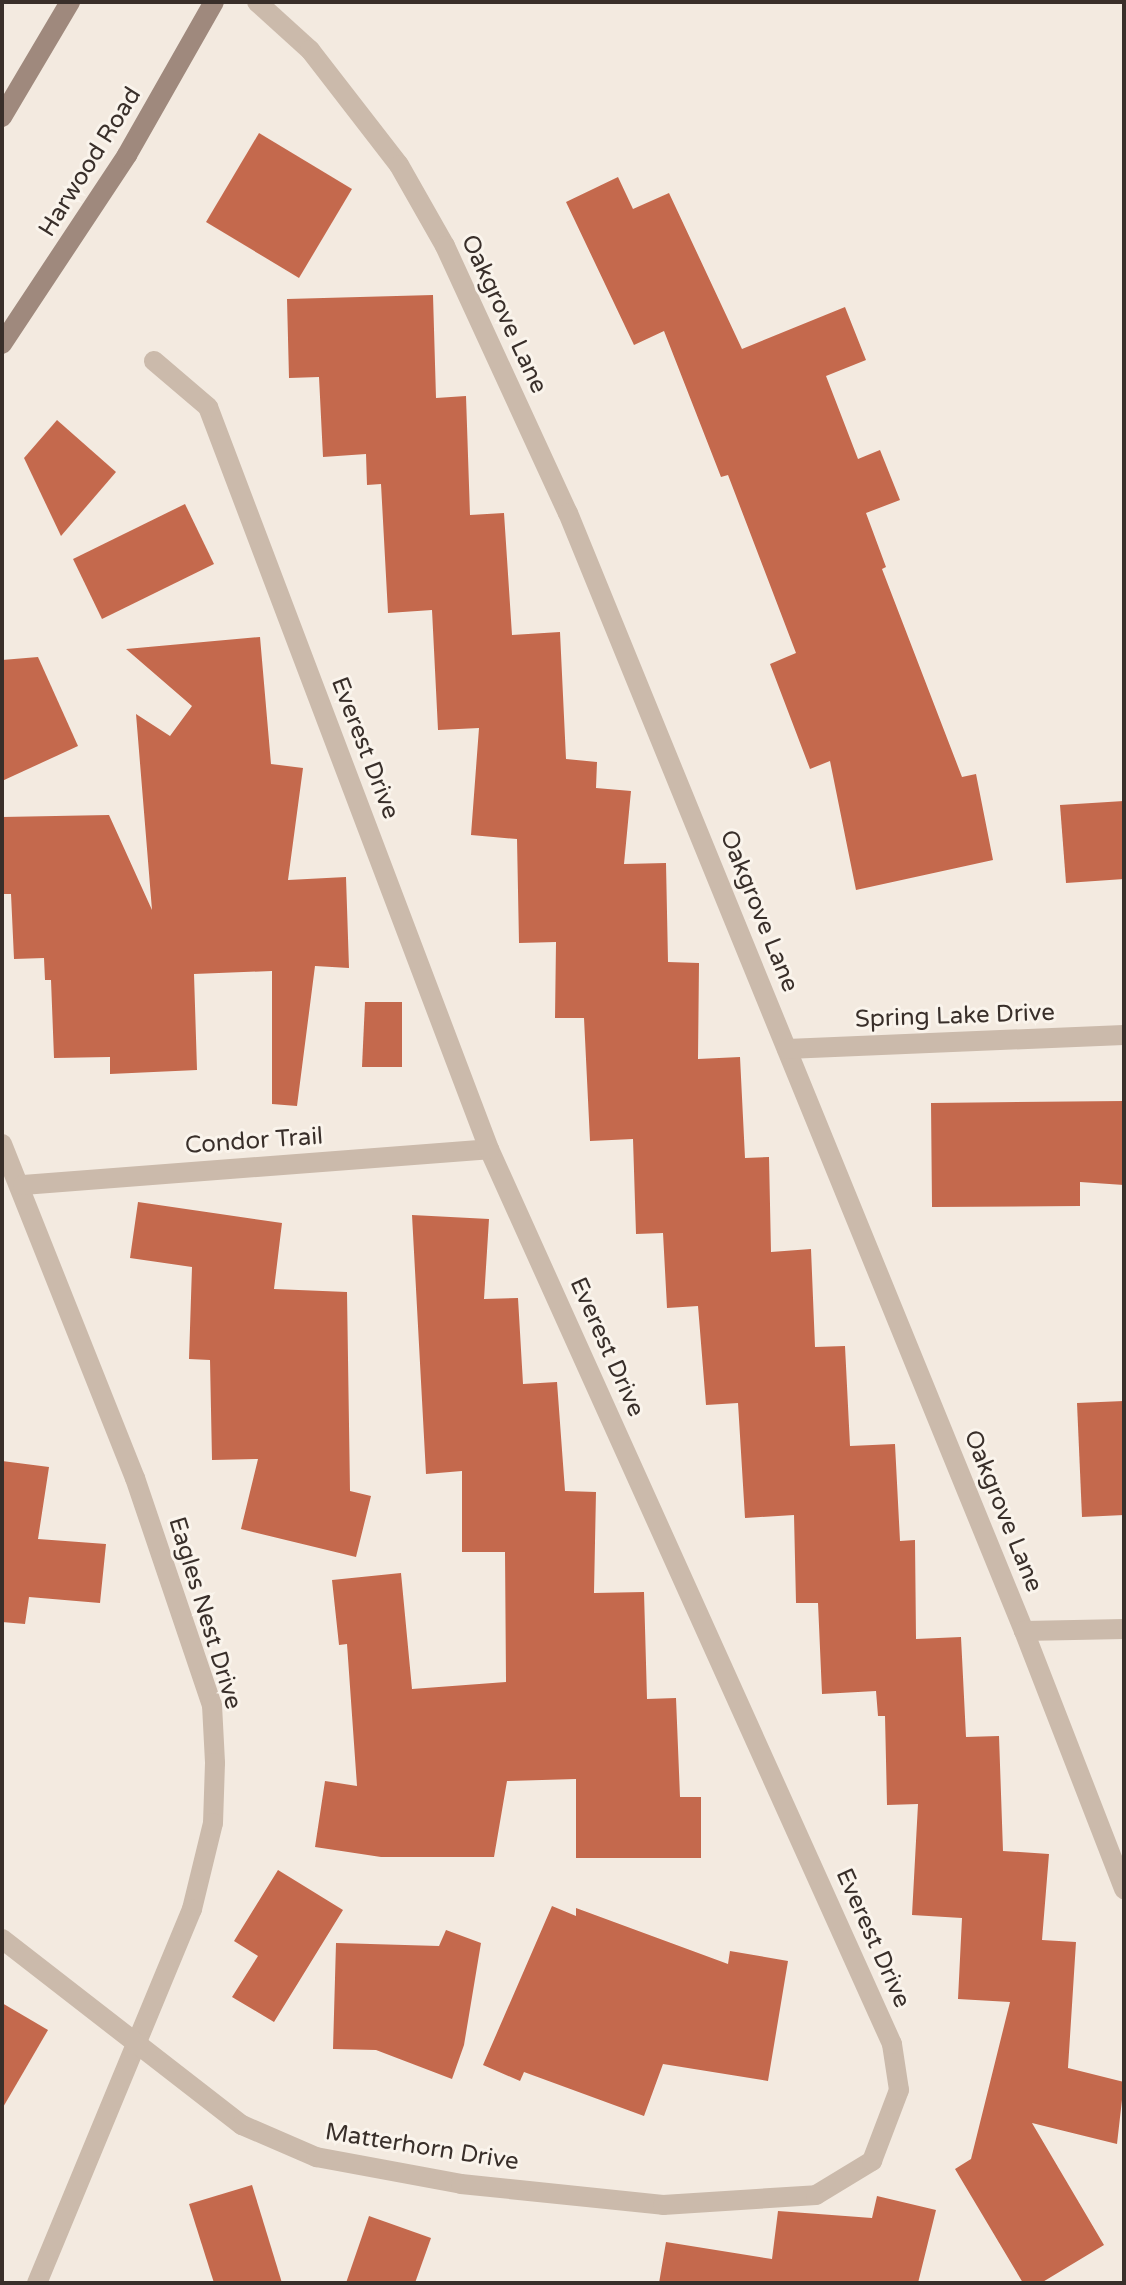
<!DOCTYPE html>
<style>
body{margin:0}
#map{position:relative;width:1126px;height:2285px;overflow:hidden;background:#f3eae0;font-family:"Varela Round",sans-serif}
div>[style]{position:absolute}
.building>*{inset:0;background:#c4694d}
.minor>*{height:20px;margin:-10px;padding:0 10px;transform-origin:10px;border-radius:10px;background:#cbbaab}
.secondary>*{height:20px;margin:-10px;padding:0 10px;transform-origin:10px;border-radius:10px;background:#9f897d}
span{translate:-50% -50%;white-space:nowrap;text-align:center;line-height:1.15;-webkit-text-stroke:6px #faf4ec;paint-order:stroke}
.street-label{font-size:24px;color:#392f2a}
.frame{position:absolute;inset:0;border:4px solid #392f2a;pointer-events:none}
</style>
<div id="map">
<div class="building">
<i style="clip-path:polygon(259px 133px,352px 189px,299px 278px,206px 222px)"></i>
<i style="clip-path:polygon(618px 177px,633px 209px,669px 193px,742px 349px,845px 307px,866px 360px,826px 376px,858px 459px,880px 450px,900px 500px,866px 513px,886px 567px,882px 569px,962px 777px,976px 774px,993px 860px,856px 890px,830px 761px,810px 769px,770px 664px,796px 653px,728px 475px,721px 477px,664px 331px,634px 345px,566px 202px)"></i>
<i style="clip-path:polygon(433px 295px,436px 398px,466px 396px,470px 515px,504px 513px,512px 635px,560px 632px,566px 759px,597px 762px,596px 788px,631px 791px,624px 864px,666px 863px,668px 962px,699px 963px,698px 1059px,740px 1057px,745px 1158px,769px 1157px,771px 1252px,811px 1249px,815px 1347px,845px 1346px,850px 1446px,895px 1444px,900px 1541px,915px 1540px,916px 1639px,961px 1637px,966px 1737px,999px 1736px,1003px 1851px,1049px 1854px,1042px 1940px,1076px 1942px,1068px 2068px,1124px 2082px,1117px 2144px,1032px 2123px,1104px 2245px,1041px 2283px,1023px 2283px,955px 2169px,971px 2159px,1010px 2002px,958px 1999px,962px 1918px,912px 1915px,918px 1804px,887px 1805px,885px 1716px,878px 1716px,876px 1691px,822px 1694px,818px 1603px,796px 1603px,794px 1515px,745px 1518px,738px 1403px,706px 1405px,698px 1306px,667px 1308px,663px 1233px,636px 1234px,633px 1139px,590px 1141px,584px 1018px,555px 1018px,556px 942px,519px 943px,517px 839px,471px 835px,479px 728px,438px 730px,432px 610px,388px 613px,381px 484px,367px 485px,366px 454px,323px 457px,319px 377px,289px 378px,287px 299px)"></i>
<i style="clip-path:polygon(57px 420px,116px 472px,61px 536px,24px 458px)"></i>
<i style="clip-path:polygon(185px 504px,214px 564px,102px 619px,73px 559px)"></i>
<i style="clip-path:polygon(260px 637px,271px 764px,303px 768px,288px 880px,346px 877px,349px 968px,315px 966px,297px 1106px,272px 1104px,272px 971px,194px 974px,197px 1070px,110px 1074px,110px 1057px,54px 1058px,51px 980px,45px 980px,44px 958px,14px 959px,11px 894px,2px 894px,2px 817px,109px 815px,152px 910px,136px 714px,170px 736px,192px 706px,126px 649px)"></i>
<i style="clip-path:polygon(38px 657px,78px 746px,2px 781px,2px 660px)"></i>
<i style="clip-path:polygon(1124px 801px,1124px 879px,1066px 883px,1060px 805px)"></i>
<i style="clip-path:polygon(365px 1002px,402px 1002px,402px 1067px,362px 1067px)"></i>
<i style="clip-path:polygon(1124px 1101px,1124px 1185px,1080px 1182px,1080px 1206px,932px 1207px,931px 1103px)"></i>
<i style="clip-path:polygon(138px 1202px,282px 1223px,274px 1289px,347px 1292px,350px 1491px,371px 1496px,356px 1557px,241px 1529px,258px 1459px,212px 1460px,210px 1360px,189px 1359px,192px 1267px,130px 1258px)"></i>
<i style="clip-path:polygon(412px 1215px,489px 1219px,484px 1299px,518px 1298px,523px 1384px,557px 1382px,565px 1491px,596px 1492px,594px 1593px,644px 1592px,647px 1699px,676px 1698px,680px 1797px,701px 1797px,701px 1858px,576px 1858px,576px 1779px,507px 1781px,494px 1857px,381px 1857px,315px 1847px,325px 1781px,357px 1786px,347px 1644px,339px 1645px,332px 1580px,401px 1573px,412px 1689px,506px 1682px,505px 1552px,462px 1552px,462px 1471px,426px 1474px)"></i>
<i style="clip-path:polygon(1124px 1401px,1124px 1515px,1082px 1517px,1077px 1403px)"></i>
<i style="clip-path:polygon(2px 1461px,49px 1467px,38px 1539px,106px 1544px,100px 1603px,29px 1597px,25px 1624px,2px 1622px)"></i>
<i style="clip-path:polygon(278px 1870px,343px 1910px,274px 2022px,232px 1997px,258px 1956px,234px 1941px)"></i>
<i style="clip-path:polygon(552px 1906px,576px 1916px,576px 1908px,728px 1964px,730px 1951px,788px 1961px,768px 2081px,663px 2064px,644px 2116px,524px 2072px,520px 2081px,483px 2065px)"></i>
<i style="clip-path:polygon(446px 1930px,481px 1943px,464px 2045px,452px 2079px,376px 2050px,333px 2049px,336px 1943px,439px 1946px)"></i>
<i style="clip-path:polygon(2px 2003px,48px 2030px,2px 2109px)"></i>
<i style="clip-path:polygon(252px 2185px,282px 2283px,214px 2283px,189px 2204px)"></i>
<i style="clip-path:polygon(877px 2196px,936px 2210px,918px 2283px,659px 2283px,666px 2242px,772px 2259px,778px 2211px,872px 2218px)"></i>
<i style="clip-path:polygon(369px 2216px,431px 2238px,415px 2283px,346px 2283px)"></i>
</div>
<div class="minor">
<i style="left:257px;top:2px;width:72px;rotate:42.2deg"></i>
<i style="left:310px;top:50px;width:145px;rotate:52.3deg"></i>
<i style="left:399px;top:165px;width:93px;rotate:60.4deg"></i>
<i style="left:445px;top:246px;width:294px;rotate:65.3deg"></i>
<i style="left:568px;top:513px;width:1207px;rotate:67.81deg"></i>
<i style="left:1024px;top:1631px;width:277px;rotate:68.8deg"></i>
<i style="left:787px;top:1049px;width:337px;rotate:-2.4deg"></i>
<i style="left:2px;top:1144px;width:360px;rotate:68.3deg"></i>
<i style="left:135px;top:1478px;width:240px;rotate:71.3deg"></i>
<i style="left:212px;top:1705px;width:58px;rotate:87deg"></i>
<i style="left:215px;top:1763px;width:60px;rotate:91.9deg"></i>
<i style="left:213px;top:1823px;width:89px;rotate:103.7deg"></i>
<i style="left:192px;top:1909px;width:405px;rotate:112.5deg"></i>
<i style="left:23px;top:1185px;width:467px;rotate:-4.4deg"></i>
<i style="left:1024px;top:1631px;width:100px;rotate:-1.1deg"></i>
<i style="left:2px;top:1939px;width:304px;rotate:37.8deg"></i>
<i style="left:242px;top:2125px;width:81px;rotate:23.4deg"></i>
<i style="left:316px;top:2157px;width:147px;rotate:10.5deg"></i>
<i style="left:461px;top:2184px;width:203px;rotate:5.9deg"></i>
<i style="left:663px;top:2205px;width:153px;rotate:-3.7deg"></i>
<i style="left:816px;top:2195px;width:66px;rotate:-31.3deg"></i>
<i style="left:872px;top:2161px;width:76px;rotate:-69.2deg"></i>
<i style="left:899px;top:2090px;width:47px;rotate:-98.7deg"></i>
<i style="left:892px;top:2044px;width:982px;rotate:-114.24deg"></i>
<i style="left:489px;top:1149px;width:793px;rotate:-110.74deg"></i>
<i style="left:208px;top:407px;width:71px;rotate:-139.6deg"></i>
</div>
<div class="secondary">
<i style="left:2px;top:117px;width:134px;rotate:-59.4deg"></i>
<i style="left:2px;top:344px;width:227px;rotate:-56.5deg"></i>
<i style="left:127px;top:155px;width:176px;rotate:-60.4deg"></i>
</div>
<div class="street-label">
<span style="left:90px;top:162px;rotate:-58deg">Harwood Road</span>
<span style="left:504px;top:314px;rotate:65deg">Oakgrove Lane</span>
<span style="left:365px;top:748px;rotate:69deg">Everest Drive</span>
<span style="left:759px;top:911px;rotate:68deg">Oakgrove Lane</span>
<span style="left:955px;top:1016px;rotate:-2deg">Spring Lake Drive</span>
<span style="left:254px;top:1141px;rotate:-4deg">Condor Trail</span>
<span style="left:607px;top:1347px;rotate:66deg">Everest Drive</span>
<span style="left:1003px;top:1511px;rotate:68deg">Oakgrove Lane</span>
<span style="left:205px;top:1613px;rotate:73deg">Eagles Nest Drive</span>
<span style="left:873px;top:1938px;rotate:66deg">Everest Drive</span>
<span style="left:422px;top:2147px;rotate:9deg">Matterhorn Drive</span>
</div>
<div class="frame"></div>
</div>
